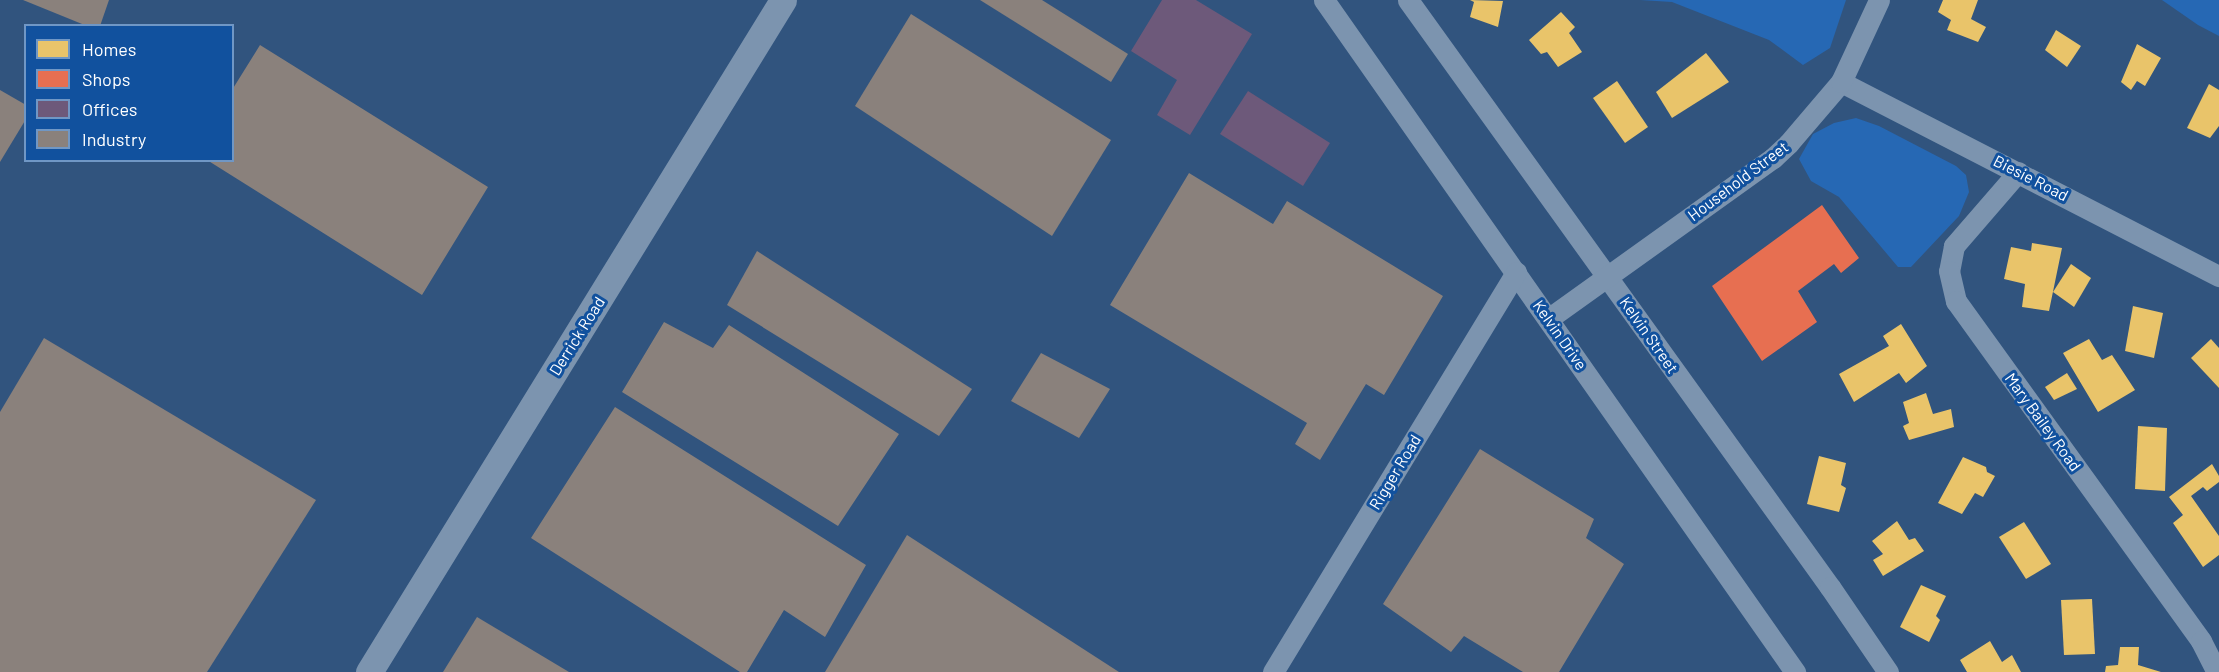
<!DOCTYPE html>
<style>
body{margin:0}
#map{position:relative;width:2219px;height:672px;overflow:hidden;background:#31547e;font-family:Barlow,sans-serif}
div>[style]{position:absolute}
.green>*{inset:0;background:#2668b4}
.homes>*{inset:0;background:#e9c46a}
.shops>*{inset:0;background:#e76f51}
.offices>*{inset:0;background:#6d597a}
.industry>*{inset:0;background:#8a817c}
.minor>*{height:21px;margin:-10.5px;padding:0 10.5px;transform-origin:10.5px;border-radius:10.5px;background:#7c94af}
.tertiary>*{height:27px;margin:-13.5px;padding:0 13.5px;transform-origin:13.5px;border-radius:13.5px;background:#7c94af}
span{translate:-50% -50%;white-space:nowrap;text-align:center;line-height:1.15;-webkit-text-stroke:6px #11519e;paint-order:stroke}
.street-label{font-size:16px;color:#fff}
.legend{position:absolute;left:24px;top:24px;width:210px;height:138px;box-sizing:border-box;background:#11519e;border:2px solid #7097c5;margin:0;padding:8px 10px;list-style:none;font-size:18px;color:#fff}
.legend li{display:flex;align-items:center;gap:12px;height:30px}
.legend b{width:30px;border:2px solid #7097c5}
</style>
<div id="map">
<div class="green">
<i style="clip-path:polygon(1640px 0,1846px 0,1830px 48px,1803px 65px,1769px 40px,1672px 2px)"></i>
<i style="clip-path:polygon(2162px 0,2219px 0,2219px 36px,2198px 25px)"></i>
<i style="clip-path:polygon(1856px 118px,1879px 126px,1956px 166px,1966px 175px,1969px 192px,1959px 216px,1911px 267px,1898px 267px,1839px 197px,1811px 181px,1799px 159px,1813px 134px,1834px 123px)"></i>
</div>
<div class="homes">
<i style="clip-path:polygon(1470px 0,1503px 1px,1498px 27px,1470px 17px,1474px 2px)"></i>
<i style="clip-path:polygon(1943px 0,1978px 0,1971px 19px,1986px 27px,1978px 42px,1947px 30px,1951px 20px,1938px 12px)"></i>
<i style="clip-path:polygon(1561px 12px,1575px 27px,1569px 33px,1582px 52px,1558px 67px,1547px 52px,1541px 54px,1529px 40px)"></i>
<i style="clip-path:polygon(2056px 30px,2081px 46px,2067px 67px,2045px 50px)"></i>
<i style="clip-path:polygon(2137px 44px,2161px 58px,2145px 86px,2137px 81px,2131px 90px,2121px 82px)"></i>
<i style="clip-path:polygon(1706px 53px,1729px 82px,1672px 118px,1656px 92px)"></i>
<i style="clip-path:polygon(1617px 81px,1648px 127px,1625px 143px,1593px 98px)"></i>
<i style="clip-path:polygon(2209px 84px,2219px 90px,2219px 126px,2210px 138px,2187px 128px)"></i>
<i style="clip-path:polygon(2032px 243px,2062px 248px,2049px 311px,2022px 307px,2025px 284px,2004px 279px,2011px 247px,2031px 251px)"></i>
<i style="clip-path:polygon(2071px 264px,2091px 278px,2074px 307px,2053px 292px)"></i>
<i style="clip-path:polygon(2133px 306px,2163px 313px,2154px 358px,2125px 351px)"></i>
<i style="clip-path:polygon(1901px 324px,1927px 366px,1906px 383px,1899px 373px,1854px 402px,1839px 374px,1889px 346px,1883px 336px)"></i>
<i style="clip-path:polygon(2089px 339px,2102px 360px,2112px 355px,2135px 390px,2098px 412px,2063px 353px)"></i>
<i style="clip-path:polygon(2211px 339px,2219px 348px,2219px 388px,2191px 358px)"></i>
<i style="clip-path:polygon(2067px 373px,2077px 389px,2054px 400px,2045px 387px)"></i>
<i style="clip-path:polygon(1926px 393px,1933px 414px,1951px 409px,1954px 427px,1909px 440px,1903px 426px,1909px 423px,1903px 402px)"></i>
<i style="clip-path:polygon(2138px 426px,2167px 428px,2165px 491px,2135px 489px)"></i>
<i style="clip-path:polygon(1819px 456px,1846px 463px,1841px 485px,1846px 488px,1839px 512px,1807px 504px)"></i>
<i style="clip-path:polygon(1963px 457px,1986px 467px,1987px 472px,1995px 476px,1983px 497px,1975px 493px,1962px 514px,1938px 503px)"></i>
<i style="clip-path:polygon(2212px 464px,2219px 476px,2219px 482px,2207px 491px,2203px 487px,2191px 496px,2219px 536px,2219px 555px,2203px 567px,2173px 523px,2183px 515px,2169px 497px)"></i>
<i style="clip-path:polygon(1897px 521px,1909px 540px,1915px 538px,1924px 551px,1883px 576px,1873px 560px,1883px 554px,1872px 541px)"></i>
<i style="clip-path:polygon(2024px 522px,2051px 564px,2026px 579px,1999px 537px)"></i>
<i style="clip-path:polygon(1921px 585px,1946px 596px,1936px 616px,1940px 620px,1929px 642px,1900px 627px)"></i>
<i style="clip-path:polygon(2092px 599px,2095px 654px,2064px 655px,2061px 600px)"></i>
<i style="clip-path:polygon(1990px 641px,2002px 662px,2012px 655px,2021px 672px,1967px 672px,1960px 660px)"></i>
<i style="clip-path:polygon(2120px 647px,2139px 647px,2138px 665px,2161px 672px,2105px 672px,2106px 666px,2118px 665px)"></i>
</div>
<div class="shops">
<i style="clip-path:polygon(1822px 205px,1859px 258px,1841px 273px,1834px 264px,1798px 291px,1817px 322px,1762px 361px,1712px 286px)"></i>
</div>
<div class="offices">
<i style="clip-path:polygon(1162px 0,1196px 0,1252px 34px,1190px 135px,1157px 115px,1177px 80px,1131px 51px)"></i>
<i style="clip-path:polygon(1248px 91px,1330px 143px,1303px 186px,1220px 134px)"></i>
</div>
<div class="industry">
<i style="clip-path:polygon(23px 0,109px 0,100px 26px,87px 26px)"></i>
<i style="clip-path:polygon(980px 0,1042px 0,1128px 54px,1111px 82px)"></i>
<i style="clip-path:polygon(911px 14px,1111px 140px,1052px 236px,855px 106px)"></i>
<i style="clip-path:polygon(260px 45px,488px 187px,422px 295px,207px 160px,232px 160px,232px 90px)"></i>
<i style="clip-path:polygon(0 90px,26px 105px,26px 119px,0 162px)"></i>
<i style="clip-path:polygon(1189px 173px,1273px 224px,1287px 201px,1443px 296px,1384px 395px,1366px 384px,1320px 460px,1295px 444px,1307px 423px,1110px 305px)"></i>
<i style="clip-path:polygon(757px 251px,972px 389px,939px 436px,727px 305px)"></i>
<i style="clip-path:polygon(664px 322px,713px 348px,729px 325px,899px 434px,838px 526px,622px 392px)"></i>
<i style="clip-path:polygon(44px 338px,316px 500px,207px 672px,0 672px,0 412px)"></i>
<i style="clip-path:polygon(1041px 353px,1110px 389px,1079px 438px,1011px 401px)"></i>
<i style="clip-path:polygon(615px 407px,866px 565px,825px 637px,784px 610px,747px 672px,740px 672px,531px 538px)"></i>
<i style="clip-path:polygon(1480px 449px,1594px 519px,1586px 538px,1624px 564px,1559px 672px,1523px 672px,1464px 636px,1451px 652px,1383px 604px)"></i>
<i style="clip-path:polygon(907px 535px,1119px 672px,825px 672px)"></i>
<i style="clip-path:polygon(477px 617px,569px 672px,443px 672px)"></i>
</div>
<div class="minor">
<i style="left:1324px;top:0;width:821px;rotate:54.97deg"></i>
<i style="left:1408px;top:0;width:723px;rotate:54.29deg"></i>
<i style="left:1830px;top:587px;width:103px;rotate:55.7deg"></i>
<i style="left:1841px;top:82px;width:425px;rotate:27.2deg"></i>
<i style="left:2018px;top:172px;width:98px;rotate:130.9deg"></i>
<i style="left:1954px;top:246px;width:25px;rotate:101deg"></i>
<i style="left:1949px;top:271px;width:31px;rotate:77deg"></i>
<i style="left:1956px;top:301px;width:419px;rotate:54.2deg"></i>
<i style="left:2201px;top:641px;width:35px;rotate:63deg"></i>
<i style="left:1548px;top:319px;width:277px;rotate:-35.6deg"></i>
<i style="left:1773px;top:158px;width:21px;rotate:-43deg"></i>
<i style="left:1788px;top:144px;width:82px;rotate:-49.5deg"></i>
<i style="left:1841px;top:82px;width:90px;rotate:-65.1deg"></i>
<i style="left:1273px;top:672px;width:468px;rotate:-58.7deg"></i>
</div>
<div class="tertiary">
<i style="left:369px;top:672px;width:789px;rotate:-58.36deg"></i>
</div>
<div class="street-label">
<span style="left:2031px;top:178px;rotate:27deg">Biesie Road</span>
<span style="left:1738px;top:181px;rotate:-37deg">Household Street</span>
<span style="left:1560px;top:335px;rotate:55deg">Kelvin Drive</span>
<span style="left:1649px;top:335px;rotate:55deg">Kelvin Street</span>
<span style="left:577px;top:336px;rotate:-58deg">Derrick Road</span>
<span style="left:2043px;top:422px;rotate:54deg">Mary Bailey Road</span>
<span style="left:1395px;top:472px;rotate:-59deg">Rigger Road</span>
</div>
<ul class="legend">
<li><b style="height:16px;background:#e9c46a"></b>Homes</li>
<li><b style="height:16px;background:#e76f51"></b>Shops</li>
<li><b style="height:16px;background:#6d597a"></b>Offices</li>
<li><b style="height:16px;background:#8a817c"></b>Industry</li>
</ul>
</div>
